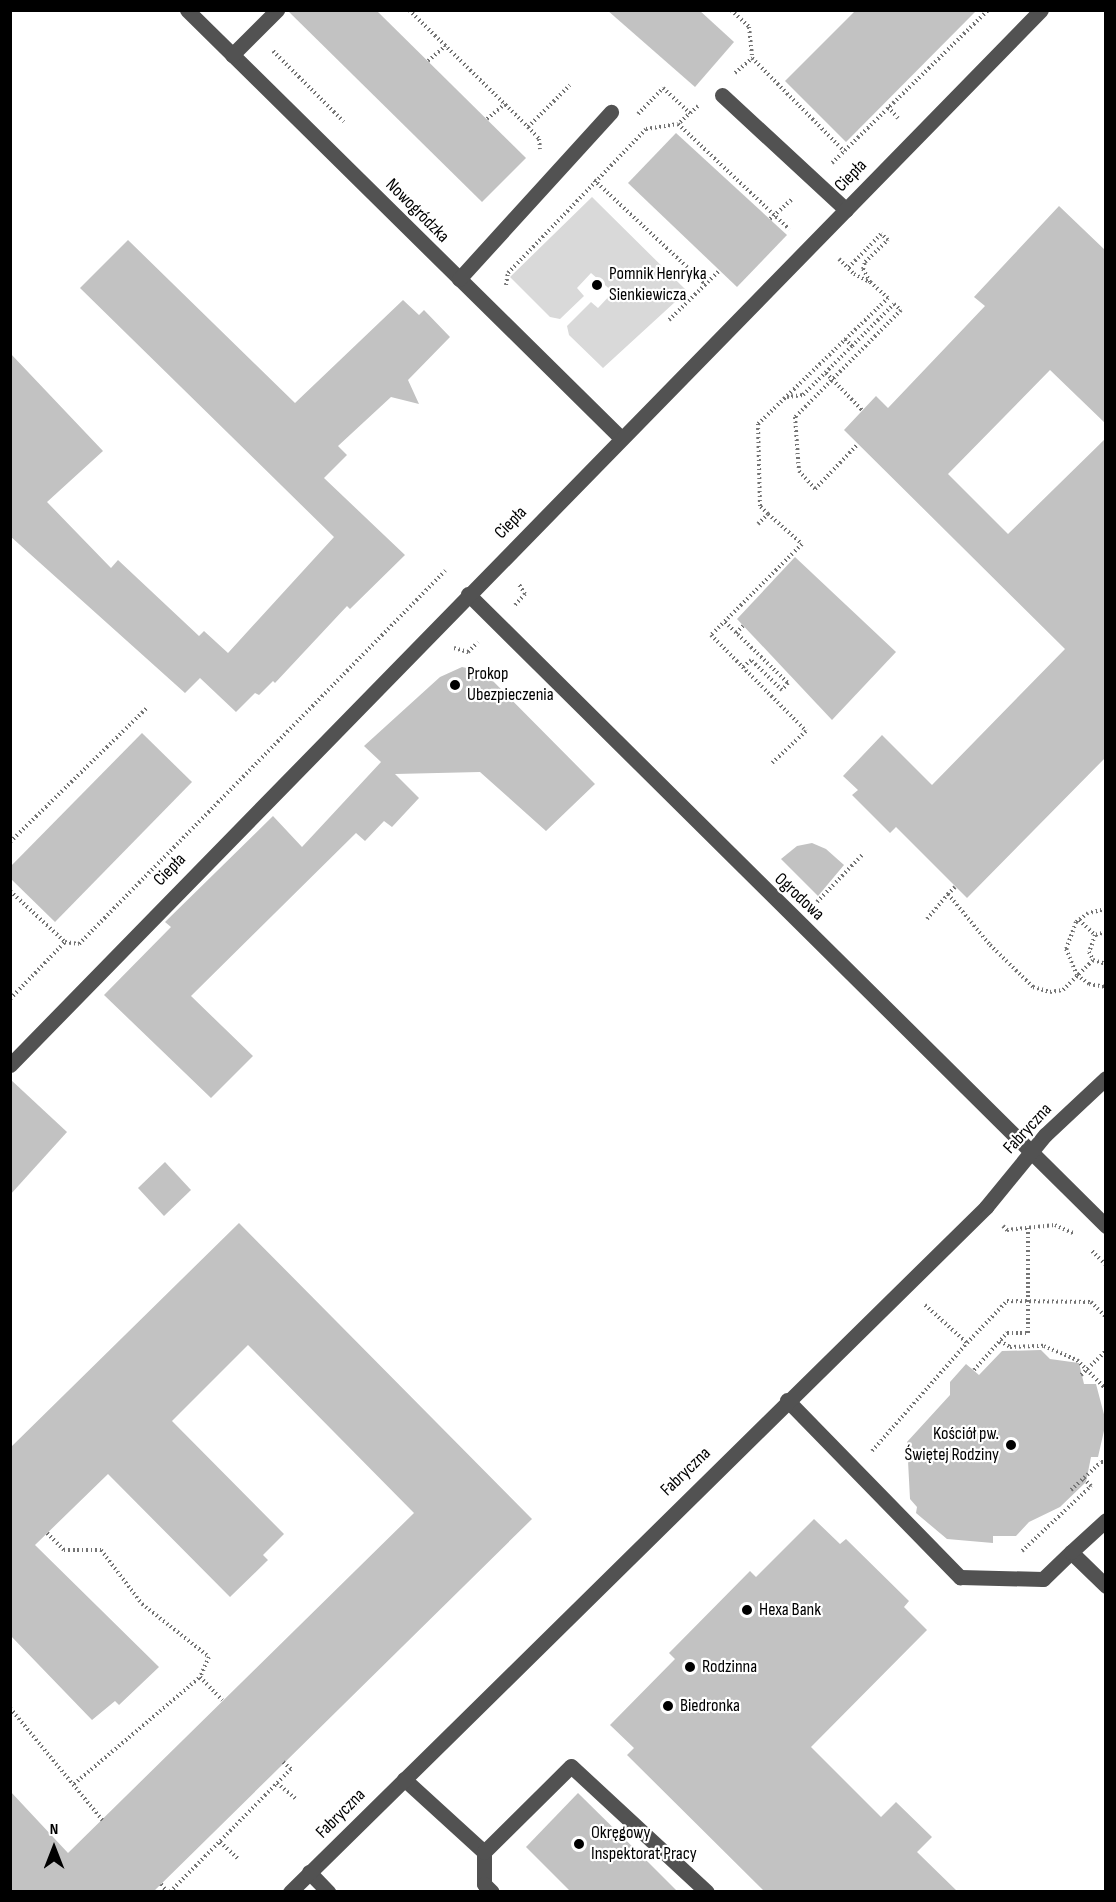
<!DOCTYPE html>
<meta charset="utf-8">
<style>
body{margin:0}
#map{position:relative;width:1116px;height:1902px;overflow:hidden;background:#fff;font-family:"Sofia Sans Condensed",sans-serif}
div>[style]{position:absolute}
.green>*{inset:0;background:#d9d9d9}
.building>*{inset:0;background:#c2c2c2}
.path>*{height:4px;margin-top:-2px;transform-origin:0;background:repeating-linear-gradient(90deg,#747474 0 1.5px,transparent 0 4.5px)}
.minor>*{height:15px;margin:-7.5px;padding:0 7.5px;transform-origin:7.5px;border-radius:7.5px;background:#525252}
.dots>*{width:16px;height:16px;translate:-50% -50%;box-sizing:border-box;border:3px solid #fff;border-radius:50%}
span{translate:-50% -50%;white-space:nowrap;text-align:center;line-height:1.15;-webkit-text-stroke:4.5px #fff;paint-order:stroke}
.street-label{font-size:18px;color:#000}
.poi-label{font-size:18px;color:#000}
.left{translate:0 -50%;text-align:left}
.right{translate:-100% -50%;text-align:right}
.frame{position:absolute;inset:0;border:12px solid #000;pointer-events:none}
.north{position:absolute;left:24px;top:1818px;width:60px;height:60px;-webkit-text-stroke:4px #fff;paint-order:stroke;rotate:0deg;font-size:16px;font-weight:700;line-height:24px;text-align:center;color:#000}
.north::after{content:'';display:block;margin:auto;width:21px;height:27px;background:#000;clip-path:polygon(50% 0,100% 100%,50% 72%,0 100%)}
</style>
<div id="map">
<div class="green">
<i style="clip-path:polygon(592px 197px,687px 291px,603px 368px,569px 335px,567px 326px,591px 302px,598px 308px,613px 292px,591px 273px,577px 288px,584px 296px,560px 319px,550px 317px,510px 277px)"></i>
</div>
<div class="building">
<i style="clip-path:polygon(287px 10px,376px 10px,526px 158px,482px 202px)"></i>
<i style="clip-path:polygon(607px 10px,699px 10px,734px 42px,695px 87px)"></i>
<i style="clip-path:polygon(856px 10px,977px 10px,846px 142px,785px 81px)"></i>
<i style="clip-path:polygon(676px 133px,787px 235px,737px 287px,628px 183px)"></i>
<i style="clip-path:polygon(1059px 206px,1106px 251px,1106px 424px,1050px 370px,948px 474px,1008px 534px,1106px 438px,1106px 757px,967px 898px,896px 827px,890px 833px,852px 795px,858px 790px,843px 776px,882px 735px,932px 785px,1065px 649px,844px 430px,876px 396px,888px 408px,985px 306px,974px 297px)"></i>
<i style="clip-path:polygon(128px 240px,295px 403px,403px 300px,419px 315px,424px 310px,450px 337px,408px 380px,419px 404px,391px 397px,338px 446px,347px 455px,324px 478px,405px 555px,350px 609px,347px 606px,275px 683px,273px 681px,259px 695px,255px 693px,236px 712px,200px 678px,185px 693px,10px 536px,10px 353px,103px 451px,47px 502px,111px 568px,118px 560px,199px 636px,204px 631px,228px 653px,334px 537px,80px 288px)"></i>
<i style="clip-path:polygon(795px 557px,896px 652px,832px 720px,737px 619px)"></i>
<i style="clip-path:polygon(462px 667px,481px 671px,490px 678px,595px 784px,546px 831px,480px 772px,395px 774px,419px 798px,392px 827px,384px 821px,365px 841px,356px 833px,191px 996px,253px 1056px,211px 1098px,104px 995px,171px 927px,165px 922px,273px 816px,302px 847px,381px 762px,364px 746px,440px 677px)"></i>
<i style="clip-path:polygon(142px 733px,192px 782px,55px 922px,10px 878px,10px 867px)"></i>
<i style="clip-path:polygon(812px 843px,826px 849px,844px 865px,818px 896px,781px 859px,797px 846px)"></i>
<i style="clip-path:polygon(10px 1079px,67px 1132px,10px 1195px)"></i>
<i style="clip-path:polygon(165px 1162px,191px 1190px,164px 1216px,138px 1188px)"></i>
<i style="clip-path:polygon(239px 1223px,532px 1519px,153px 1892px,10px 1892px,10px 1791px,68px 1853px,414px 1513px,248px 1345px,172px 1421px,284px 1534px,263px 1555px,268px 1560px,230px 1597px,108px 1474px,35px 1545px,159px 1667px,119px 1705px,115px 1701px,92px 1720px,10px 1635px,10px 1448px)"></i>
<i style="clip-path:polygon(1041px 1350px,1050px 1359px,1079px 1363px,1084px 1384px,1096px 1384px,1106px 1422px,1098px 1457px,1091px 1457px,1086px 1482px,1060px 1507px,1029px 1522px,1016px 1536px,993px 1536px,993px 1543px,947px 1539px,916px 1513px,917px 1507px,910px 1499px,907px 1442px,950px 1395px,950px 1382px,966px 1364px,979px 1375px,1002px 1351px)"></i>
<i style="clip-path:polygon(814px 1519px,840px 1544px,846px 1539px,909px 1601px,904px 1607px,927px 1630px,811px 1747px,881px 1817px,896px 1802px,932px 1837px,917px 1852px,958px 1892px,765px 1892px,627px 1755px,634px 1748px,610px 1725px,675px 1659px,669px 1653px,750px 1571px,756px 1577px)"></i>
<i style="clip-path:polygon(578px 1793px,651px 1865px,678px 1892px,571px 1892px,526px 1847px)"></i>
</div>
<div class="path">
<i style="left:409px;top:10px;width:167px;rotate:44.5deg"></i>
<i style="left:528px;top:127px;width:16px;rotate:47deg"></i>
<i style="left:539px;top:139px;width:10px;rotate:84deg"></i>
<i style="left:731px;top:10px;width:25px;rotate:43deg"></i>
<i style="left:749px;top:27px;width:31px;rotate:84deg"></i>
<i style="left:752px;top:58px;width:131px;rotate:45.3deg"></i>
<i style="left:273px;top:51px;width:100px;rotate:45deg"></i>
<i style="left:428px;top:61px;width:23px;rotate:-41deg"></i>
<i style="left:735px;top:73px;width:23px;rotate:-41deg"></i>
<i style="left:698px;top:106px;width:27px;rotate:138deg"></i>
<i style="left:678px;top:124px;width:153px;rotate:43.4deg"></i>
<i style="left:888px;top:107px;width:15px;rotate:48deg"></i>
<i style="left:638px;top:114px;width:36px;rotate:-46deg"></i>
<i style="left:663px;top:88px;width:37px;rotate:43deg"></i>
<i style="left:487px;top:119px;width:23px;rotate:-40deg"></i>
<i style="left:528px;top:127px;width:59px;rotate:-45deg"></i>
<i style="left:832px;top:163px;width:219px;rotate:-44.4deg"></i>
<i style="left:594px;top:180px;width:152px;rotate:43.1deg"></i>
<i style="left:770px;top:219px;width:31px;rotate:-42deg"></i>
<i style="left:839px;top:259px;width:21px;rotate:45deg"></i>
<i style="left:854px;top:274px;width:18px;rotate:27deg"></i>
<i style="left:870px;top:282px;width:15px;rotate:-118deg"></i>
<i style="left:863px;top:269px;width:7px;rotate:-74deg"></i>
<i style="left:865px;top:262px;width:32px;rotate:-44deg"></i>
<i style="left:888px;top:240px;width:9px;rotate:-139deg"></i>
<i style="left:881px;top:234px;width:47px;rotate:134.1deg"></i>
<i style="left:506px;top:285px;width:12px;rotate:-81deg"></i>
<i style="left:508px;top:273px;width:199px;rotate:-46.2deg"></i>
<i style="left:646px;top:129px;width:32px;rotate:-9deg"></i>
<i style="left:669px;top:320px;width:70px;rotate:-44.4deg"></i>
<i style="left:845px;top:339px;width:10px;rotate:45deg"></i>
<i style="left:852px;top:346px;width:59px;rotate:-45deg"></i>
<i style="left:894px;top:304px;width:9px;rotate:41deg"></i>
<i style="left:901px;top:310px;width:151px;rotate:134.7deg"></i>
<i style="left:795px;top:417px;width:54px;rotate:85.8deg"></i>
<i style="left:799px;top:471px;width:24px;rotate:48deg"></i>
<i style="left:815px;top:489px;width:62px;rotate:-46.3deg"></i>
<i style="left:826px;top:373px;width:52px;rotate:45.8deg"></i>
<i style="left:787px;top:397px;width:16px;rotate:-7deg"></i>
<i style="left:803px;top:395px;width:69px;rotate:-45deg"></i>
<i style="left:768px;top:514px;width:45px;rotate:41.4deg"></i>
<i style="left:802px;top:544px;width:129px;rotate:135deg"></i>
<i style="left:711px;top:635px;width:135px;rotate:45.3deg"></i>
<i style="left:806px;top:731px;width:47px;rotate:136.7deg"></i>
<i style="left:758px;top:524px;width:14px;rotate:-45deg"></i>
<i style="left:768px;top:514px;width:11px;rotate:-135deg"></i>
<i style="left:760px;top:506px;width:82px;rotate:-91.4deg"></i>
<i style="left:758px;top:424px;width:181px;rotate:-44.1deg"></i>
<i style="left:888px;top:298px;width:24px;rotate:-138deg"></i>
<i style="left:515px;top:605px;width:15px;rotate:-48deg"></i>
<i style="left:525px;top:594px;width:13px;rotate:-122deg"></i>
<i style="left:725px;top:622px;width:88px;rotate:44.1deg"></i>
<i style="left:788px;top:683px;width:9px;rotate:131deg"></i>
<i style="left:782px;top:690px;width:43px;rotate:-135.9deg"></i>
<i style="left:751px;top:660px;width:11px;rotate:139deg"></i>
<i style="left:736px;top:633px;width:10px;rotate:-45deg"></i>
<i style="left:454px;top:648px;width:15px;rotate:16deg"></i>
<i style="left:468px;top:652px;width:14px;rotate:-45deg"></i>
<i style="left:10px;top:842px;width:192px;rotate:-44.4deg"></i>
<i style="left:955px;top:887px;width:10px;rotate:135deg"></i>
<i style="left:948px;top:894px;width:66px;rotate:50.5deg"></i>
<i style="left:990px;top:945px;width:60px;rotate:44.3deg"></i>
<i style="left:1033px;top:987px;width:18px;rotate:16deg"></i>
<i style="left:1050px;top:992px;width:13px;rotate:-9deg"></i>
<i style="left:1063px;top:990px;width:42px;rotate:-45deg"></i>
<i style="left:10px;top:891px;width:75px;rotate:42.8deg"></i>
<i style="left:817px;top:902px;width:66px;rotate:-46.2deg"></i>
<i style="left:1106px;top:909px;width:18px;rotate:167deg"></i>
<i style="left:1088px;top:913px;width:15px;rotate:143deg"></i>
<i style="left:1076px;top:922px;width:29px;rotate:110deg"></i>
<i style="left:1066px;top:949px;width:28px;rotate:67deg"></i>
<i style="left:1077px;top:975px;width:15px;rotate:37deg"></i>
<i style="left:1089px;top:984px;width:17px;rotate:10deg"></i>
<i style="left:927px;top:919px;width:33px;rotate:-50deg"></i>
<i style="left:1079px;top:920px;width:22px;rotate:43deg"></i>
<i style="left:1106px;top:932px;width:11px;rotate:165deg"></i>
<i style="left:1095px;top:935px;width:18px;rotate:109deg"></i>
<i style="left:1089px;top:952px;width:9px;rotate:63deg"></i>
<i style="left:1093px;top:960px;width:14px;rotate:17deg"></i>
<i style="left:10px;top:999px;width:79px;rotate:-46deg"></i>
<i style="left:65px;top:942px;width:14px;rotate:8deg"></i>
<i style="left:79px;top:944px;width:523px;rotate:-45.54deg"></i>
<i style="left:1003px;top:1226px;width:6px;rotate:45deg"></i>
<i style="left:1007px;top:1230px;width:48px;rotate:-5.9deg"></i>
<i style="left:1055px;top:1225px;width:20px;rotate:24deg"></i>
<i style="left:1092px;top:1251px;width:20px;rotate:45deg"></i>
<i style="left:925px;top:1305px;width:57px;rotate:42.1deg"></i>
<i style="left:967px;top:1343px;width:58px;rotate:-46.4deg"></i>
<i style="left:1007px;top:1301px;width:84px;rotate:0.7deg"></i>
<i style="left:1091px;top:1302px;width:21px;rotate:45deg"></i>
<i style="left:1000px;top:1341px;width:12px;rotate:31deg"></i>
<i style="left:1010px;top:1347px;width:34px;rotate:-2deg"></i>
<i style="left:1044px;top:1346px;width:36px;rotate:23deg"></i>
<i style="left:1077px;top:1360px;width:41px;rotate:45deg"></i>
<i style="left:974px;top:1370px;width:50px;rotate:-48.3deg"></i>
<i style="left:1007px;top:1333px;width:21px"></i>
<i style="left:1028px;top:1333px;width:106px;rotate:-90deg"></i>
<i style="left:1081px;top:1375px;width:35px;rotate:-44deg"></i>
<i style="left:872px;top:1451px;width:144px;rotate:-48.7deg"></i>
<i style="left:1071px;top:1490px;width:41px;rotate:-43deg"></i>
<i style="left:1101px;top:1462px;width:5px"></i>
<i style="left:47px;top:1533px;width:24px;rotate:45deg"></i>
<i style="left:64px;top:1550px;width:37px"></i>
<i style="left:101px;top:1550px;width:68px;rotate:52.8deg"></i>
<i style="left:142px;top:1604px;width:85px;rotate:38.3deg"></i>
<i style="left:209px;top:1657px;width:22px;rotate:114deg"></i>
<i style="left:1022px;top:1551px;width:95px;rotate:-43.3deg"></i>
<i style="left:1091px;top:1486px;width:10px;rotate:-135deg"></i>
<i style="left:10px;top:1708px;width:146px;rotate:50.5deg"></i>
<i style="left:277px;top:1783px;width:26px;rotate:40deg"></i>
<i style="left:74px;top:1784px;width:165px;rotate:-40.3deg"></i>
<i style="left:200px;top:1677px;width:32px;rotate:46deg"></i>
<i style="left:220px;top:1842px;width:25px;rotate:43deg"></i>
<i style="left:161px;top:1884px;width:10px;rotate:53deg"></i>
<i style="left:170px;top:1892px;width:173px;rotate:-45.5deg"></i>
<i style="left:291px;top:1769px;width:11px;rotate:-139deg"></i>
</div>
<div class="minor">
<i style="left:187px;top:10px;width:610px;rotate:44.6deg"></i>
<i style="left:232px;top:55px;width:64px;rotate:-45deg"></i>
<i style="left:722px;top:95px;width:169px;rotate:42.8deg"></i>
<i style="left:459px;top:279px;width:226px;rotate:-47.7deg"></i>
<i style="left:468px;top:594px;width:898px;rotate:44.73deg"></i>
<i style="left:10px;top:1065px;width:1475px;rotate:-45.66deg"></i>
<i style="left:787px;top:1400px;width:248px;rotate:45.7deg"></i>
<i style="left:960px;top:1577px;width:83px;rotate:1.4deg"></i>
<i style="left:1043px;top:1579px;width:39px;rotate:-44deg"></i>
<i style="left:1071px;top:1552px;width:49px;rotate:44.2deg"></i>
<i style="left:1071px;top:1552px;width:47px;rotate:-42.4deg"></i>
<i style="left:404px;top:1779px;width:108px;rotate:42.4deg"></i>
<i style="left:484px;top:1852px;width:32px;rotate:90deg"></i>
<i style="left:484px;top:1884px;width:11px;rotate:45deg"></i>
<i style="left:484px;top:1852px;width:122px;rotate:-44.7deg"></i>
<i style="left:571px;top:1766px;width:185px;rotate:42.8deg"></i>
<i style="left:309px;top:1872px;width:28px;rotate:46deg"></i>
<i style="left:290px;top:1892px;width:977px;rotate:-44.54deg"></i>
<i style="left:986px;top:1207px;width:93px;rotate:-50.7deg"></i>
<i style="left:1045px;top:1135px;width:83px;rotate:-43.1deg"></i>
</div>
<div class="dots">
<i style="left:597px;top:285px;background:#000"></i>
<i style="left:455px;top:685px;background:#000"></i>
<i style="left:1011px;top:1445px;background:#000"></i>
<i style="left:747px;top:1610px;background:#000"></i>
<i style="left:690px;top:1667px;background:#000"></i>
<i style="left:668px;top:1706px;background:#000"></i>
<i style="left:579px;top:1844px;background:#000"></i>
</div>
<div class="street-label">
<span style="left:851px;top:176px;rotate:-46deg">Ciepła</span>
<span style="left:417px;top:211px;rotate:45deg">Nowogródzka</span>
<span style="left:511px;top:523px;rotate:-46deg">Ciepła</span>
<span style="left:170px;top:870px;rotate:-46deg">Ciepła</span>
<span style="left:799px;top:897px;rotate:43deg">Ogrodowa</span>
<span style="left:1028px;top:1129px;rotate:-47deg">Fabryczna</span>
<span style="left:686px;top:1472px;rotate:-44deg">Fabryczna</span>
<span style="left:341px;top:1814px;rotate:-45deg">Fabryczna</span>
</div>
<div class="poi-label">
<span class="left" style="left:609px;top:285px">Pomnik Henryka<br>Sienkiewicza</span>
<span class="left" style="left:467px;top:685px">Prokop<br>Ubezpieczenia</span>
<span class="right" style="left:999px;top:1445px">Kościół pw.<br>Świętej Rodziny</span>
<span class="left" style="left:759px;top:1610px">Hexa Bank</span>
<span class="left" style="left:702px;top:1667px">Rodzinna</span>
<span class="left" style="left:680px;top:1706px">Biedronka</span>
<span class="left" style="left:591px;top:1844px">Okręgowy<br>Inspektorat Pracy</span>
</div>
<div class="frame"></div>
<div class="north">N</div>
</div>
